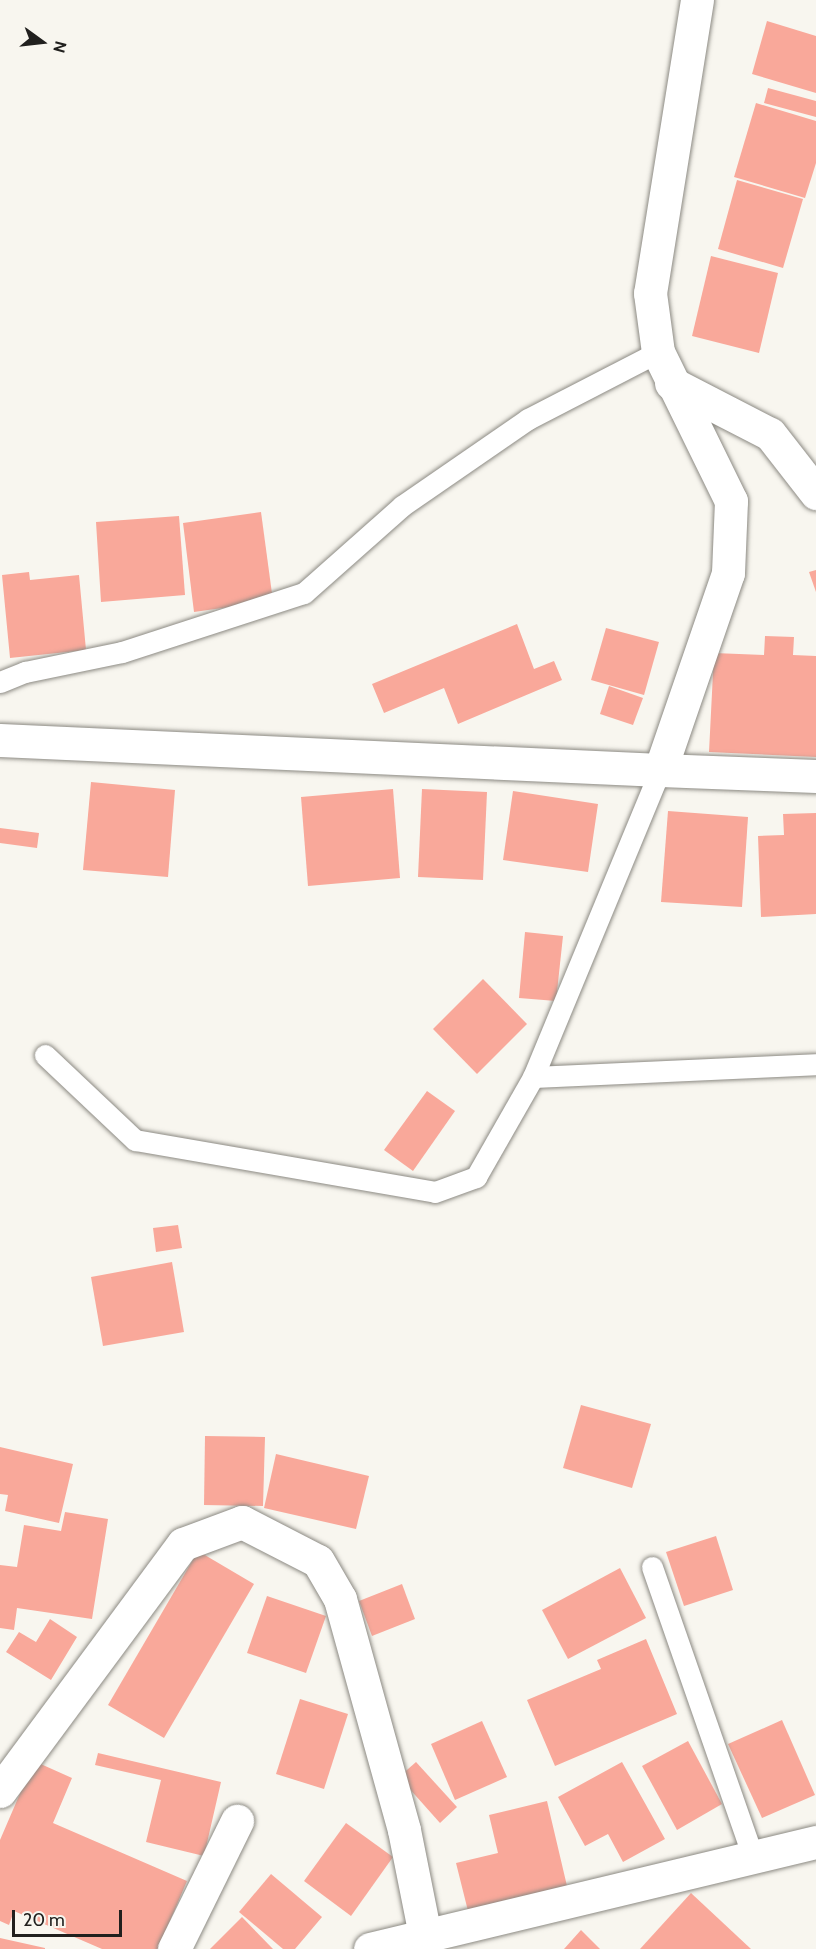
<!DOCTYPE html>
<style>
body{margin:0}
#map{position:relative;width:816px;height:1949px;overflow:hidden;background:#f8f6ef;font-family:Cabin,sans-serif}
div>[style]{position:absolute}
.building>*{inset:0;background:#f9a89a}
.roads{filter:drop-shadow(0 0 2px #8c8a83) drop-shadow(0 0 2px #8c8a83)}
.lane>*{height:21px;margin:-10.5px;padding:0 10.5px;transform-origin:10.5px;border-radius:10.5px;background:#fff}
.street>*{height:33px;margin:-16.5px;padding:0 16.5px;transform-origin:16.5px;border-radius:16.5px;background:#fff}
span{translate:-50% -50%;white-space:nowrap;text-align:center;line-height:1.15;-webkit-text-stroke:5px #f8f6ef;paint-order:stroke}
.north{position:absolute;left:12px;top:12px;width:60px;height:60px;-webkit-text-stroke:4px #f8f6ef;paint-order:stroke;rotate:105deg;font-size:16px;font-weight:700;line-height:24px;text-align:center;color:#21201e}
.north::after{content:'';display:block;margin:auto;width:21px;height:27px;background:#21201e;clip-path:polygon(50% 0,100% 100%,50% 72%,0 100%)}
.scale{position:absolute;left:12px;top:1910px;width:110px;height:27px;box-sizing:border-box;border:3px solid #21201e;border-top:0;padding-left:8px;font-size:18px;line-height:21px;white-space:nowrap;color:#21201e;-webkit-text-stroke:4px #f8f6ef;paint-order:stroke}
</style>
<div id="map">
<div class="building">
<i style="clip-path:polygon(767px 21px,816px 36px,816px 93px,752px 74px)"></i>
<i style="clip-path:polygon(768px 88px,816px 101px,816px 117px,764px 103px)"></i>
<i style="clip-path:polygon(756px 103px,816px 121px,816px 163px,805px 198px,734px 177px)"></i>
<i style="clip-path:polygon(737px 180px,803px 199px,783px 268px,718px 249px)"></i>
<i style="clip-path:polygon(711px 256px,778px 273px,759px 353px,692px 336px)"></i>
<i style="clip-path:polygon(261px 512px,273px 601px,194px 612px,183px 523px)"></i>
<i style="clip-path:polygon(179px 516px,185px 595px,101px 602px,96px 522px)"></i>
<i style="clip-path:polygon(816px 570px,816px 592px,809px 572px)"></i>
<i style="clip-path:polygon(29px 572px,30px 580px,79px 575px,86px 650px,10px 658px,2px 575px)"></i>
<i style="clip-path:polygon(517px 624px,534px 669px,554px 661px,562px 680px,458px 724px,444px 688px,384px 713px,372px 684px)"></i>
<i style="clip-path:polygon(606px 628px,659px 642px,644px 695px,591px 680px)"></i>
<i style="clip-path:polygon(765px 636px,794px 637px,793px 655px,816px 656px,816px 757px,709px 752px,714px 653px,764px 655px)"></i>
<i style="clip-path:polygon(609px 686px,643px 698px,633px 725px,600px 714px)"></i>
<i style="clip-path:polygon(91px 782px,175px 790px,168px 877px,83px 870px)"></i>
<i style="clip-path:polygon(393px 789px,400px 878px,308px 886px,301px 797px)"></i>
<i style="clip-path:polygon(422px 789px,487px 792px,483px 880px,418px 877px)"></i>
<i style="clip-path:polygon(513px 791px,598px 804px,588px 872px,503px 860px)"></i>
<i style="clip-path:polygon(668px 811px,748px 817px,742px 907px,661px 902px)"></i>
<i style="clip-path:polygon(816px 813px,816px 914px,761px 917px,758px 836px,784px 835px,783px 814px)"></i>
<i style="clip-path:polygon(0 828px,39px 833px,37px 848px,0 843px)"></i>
<i style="clip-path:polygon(525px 932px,563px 936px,556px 1001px,519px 998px)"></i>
<i style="clip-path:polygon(483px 979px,527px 1024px,477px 1074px,433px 1029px)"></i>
<i style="clip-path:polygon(427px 1091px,455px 1111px,413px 1171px,384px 1150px)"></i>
<i style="clip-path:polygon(178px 1225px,182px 1248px,156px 1252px,153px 1228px)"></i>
<i style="clip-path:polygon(172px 1262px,184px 1332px,103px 1346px,91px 1277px)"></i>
<i style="clip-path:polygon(581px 1405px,651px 1424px,632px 1488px,563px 1468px)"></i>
<i style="clip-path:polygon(205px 1436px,265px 1437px,263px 1506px,204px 1505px)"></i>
<i style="clip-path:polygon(0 1447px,73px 1464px,59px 1523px,5px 1511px,8px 1495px,0 1494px)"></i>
<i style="clip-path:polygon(276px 1454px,369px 1476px,356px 1529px,264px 1508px)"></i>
<i style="clip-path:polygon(65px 1512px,108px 1519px,92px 1619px,17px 1608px,14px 1630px,0 1628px,0 1565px,17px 1567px,24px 1525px,61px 1531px)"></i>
<i style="clip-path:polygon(716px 1536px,733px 1590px,684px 1606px,666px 1552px)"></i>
<i style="clip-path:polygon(198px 1551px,254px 1584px,164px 1738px,108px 1705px)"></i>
<i style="clip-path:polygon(620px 1568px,646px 1618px,568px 1659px,542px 1610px)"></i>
<i style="clip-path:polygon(402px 1584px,415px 1619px,372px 1636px,359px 1601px)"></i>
<i style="clip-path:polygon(267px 1596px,326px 1616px,306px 1673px,247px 1653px)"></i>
<i style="clip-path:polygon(50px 1619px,77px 1637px,51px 1680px,6px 1652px,19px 1632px,36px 1642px)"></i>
<i style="clip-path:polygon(646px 1639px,677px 1714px,555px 1766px,527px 1700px,601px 1669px,597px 1660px)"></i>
<i style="clip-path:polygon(300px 1699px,348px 1714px,324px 1789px,276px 1774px)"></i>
<i style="clip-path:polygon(782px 1720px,815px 1795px,762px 1818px,728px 1744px)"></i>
<i style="clip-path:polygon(482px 1721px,507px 1777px,455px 1800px,431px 1744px)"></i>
<i style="clip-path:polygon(688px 1741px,722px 1804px,677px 1830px,642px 1766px)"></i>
<i style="clip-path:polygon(98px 1753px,221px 1782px,204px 1856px,146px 1842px,161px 1780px,95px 1765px)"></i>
<i style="clip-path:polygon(34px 1761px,72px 1778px,53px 1823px,187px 1881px,158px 1949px,102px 1949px,14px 1911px,9px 1925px,0 1921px,0 1840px)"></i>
<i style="clip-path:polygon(416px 1762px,457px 1807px,440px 1823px,399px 1777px)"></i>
<i style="clip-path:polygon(622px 1762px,665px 1839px,623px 1862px,608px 1834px,585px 1846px,558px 1797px)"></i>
<i style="clip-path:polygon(547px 1801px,567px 1886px,468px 1911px,456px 1863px,498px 1853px,489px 1815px)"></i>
<i style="clip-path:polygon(346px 1823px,393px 1857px,351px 1916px,304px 1881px)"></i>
<i style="clip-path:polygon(271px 1874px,322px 1917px,295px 1949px,283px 1949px,239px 1912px)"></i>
<i style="clip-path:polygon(691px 1893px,751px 1949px,640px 1949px)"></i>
<i style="clip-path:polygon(242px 1917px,273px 1949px,210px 1949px)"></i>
<i style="clip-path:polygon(581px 1930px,600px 1949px,564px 1949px)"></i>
<i style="clip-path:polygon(0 1938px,45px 1948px,45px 1949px,0 1949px)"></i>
</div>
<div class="roads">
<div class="lane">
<i style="left:0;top:682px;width:27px;rotate:-22deg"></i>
<i style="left:25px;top:672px;width:99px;rotate:-11.7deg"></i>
<i style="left:122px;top:652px;width:191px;rotate:-18deg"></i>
<i style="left:304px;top:593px;width:131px;rotate:-41.6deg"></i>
<i style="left:402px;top:506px;width:153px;rotate:-34.6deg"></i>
<i style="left:528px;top:419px;width:146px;rotate:-27.3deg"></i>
<i style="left:45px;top:1055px;width:124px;rotate:43.4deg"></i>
<i style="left:135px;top:1140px;width:304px;rotate:9.8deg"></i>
<i style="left:435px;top:1192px;width:44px;rotate:-20.1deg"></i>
<i style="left:476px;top:1177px;width:115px;rotate:-60.3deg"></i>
<i style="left:533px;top:1077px;width:332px;rotate:-67.5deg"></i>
<i style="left:533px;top:1077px;width:283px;rotate:-2.6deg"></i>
<i style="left:652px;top:1567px;width:307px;rotate:70.8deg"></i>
</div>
<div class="street">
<i style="left:697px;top:0;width:297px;rotate:99.1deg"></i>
<i style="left:650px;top:293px;width:60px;rotate:82.3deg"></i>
<i style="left:658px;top:352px;width:166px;rotate:63.9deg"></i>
<i style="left:731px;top:501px;width:72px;rotate:92.4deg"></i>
<i style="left:728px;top:573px;width:208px;rotate:109deg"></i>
<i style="left:660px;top:770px;width:156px;rotate:2.2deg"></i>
<i style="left:671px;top:383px;width:111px;rotate:27.3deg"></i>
<i style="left:770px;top:434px;width:75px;rotate:52.1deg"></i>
<i style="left:0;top:740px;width:661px;rotate:2.6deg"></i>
<i style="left:0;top:1791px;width:307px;rotate:-53.5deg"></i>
<i style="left:183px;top:1544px;width:63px;rotate:-20.4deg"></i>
<i style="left:242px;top:1522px;width:85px;rotate:27.2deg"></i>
<i style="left:318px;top:1561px;width:44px;rotate:59.9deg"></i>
<i style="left:340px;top:1599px;width:240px;rotate:74.5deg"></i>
<i style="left:404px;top:1830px;width:107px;rotate:78.7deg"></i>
<i style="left:174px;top:1949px;width:143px;rotate:-63.8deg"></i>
<i style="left:370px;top:1949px;width:459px;rotate:-13.5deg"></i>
</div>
</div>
<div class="north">N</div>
<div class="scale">20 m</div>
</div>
